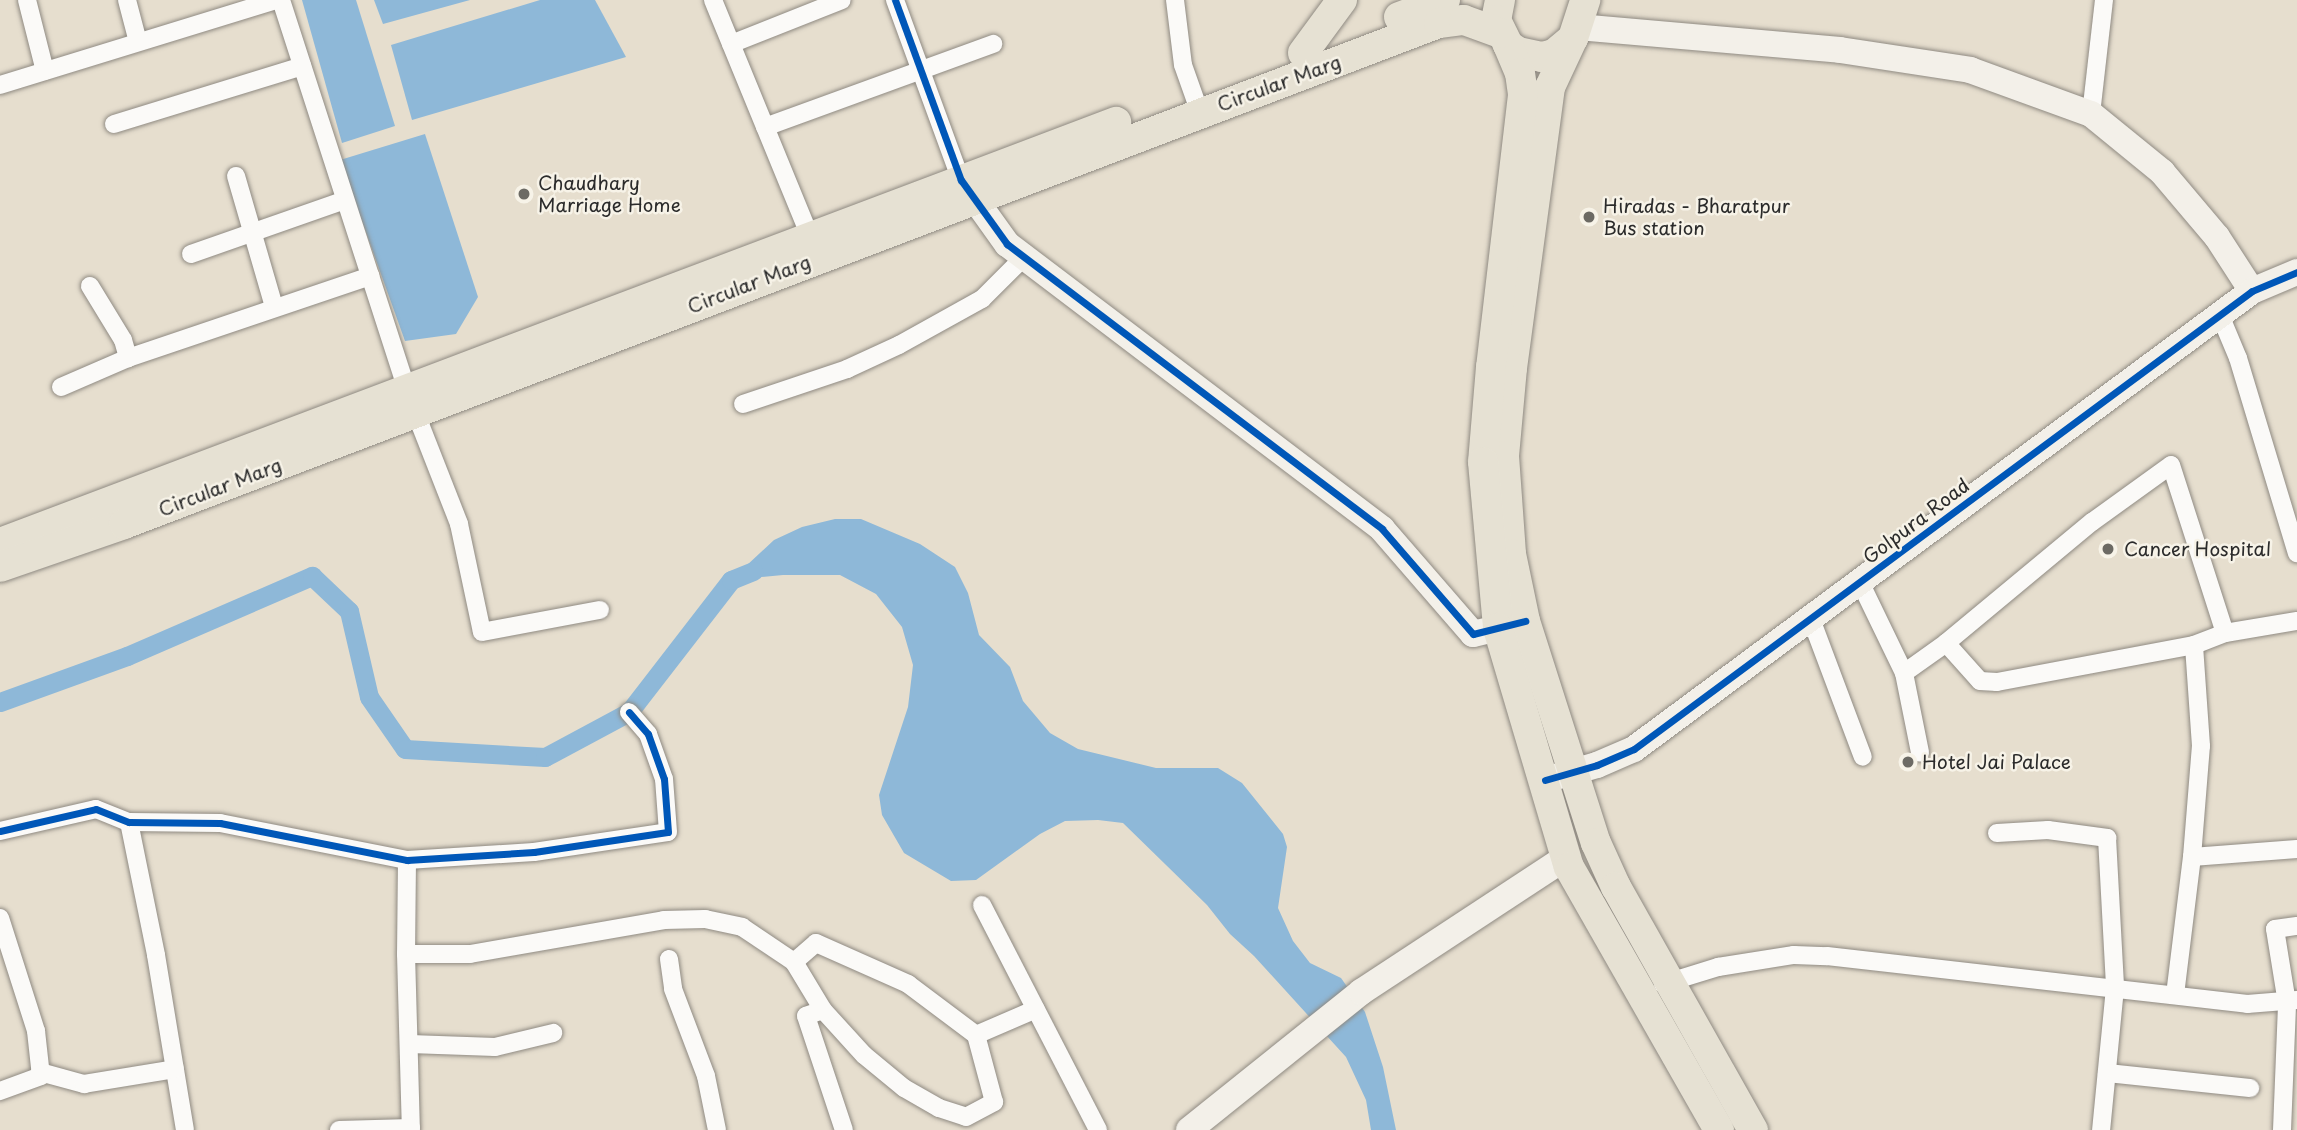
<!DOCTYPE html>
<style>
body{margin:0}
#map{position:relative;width:2297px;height:1130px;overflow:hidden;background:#e6dece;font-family:"Playpen Sans",sans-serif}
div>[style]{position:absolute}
.water>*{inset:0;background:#8eb8d8}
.canal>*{height:19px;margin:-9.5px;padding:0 9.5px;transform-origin:9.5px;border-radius:9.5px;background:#8eb8d8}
.roads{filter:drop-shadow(0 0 2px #8f8a82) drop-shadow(0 0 2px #8f8a82)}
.street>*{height:18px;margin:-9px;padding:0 9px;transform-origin:9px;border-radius:9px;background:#fbfaf8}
.secondary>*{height:26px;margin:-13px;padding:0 13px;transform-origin:13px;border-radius:13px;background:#f3f0e9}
.primary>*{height:30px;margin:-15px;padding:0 15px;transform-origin:15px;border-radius:15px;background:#e6e1d3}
.cycleway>*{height:7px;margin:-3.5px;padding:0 3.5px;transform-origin:3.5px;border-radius:3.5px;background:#0057b8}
.dots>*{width:19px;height:19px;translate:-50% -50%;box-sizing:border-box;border:4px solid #f7f3e8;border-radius:50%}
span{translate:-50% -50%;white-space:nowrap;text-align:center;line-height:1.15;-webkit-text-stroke:5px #f7f3e8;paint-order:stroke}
.street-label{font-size:19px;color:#2b2b2b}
.poi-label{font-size:19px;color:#2b2b2b}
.left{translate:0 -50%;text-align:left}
</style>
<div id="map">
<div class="water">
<i style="clip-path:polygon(302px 0,356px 0,395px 126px,342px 143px)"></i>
<i style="clip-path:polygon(374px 0,470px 0,383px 24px)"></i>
<i style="clip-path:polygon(540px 0,595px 0,626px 57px,412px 120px,391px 45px)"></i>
<i style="clip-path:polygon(425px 134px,478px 297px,456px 334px,405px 341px,340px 160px)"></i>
<i style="clip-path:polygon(835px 519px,861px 519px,920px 544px,955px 567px,968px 593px,979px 635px,1010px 667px,1023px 701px,1050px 733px,1078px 749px,1156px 768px,1218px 768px,1242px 783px,1283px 834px,1287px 847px,1278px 908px,1293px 941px,1310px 963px,1341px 978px,1365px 1012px,1383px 1067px,1396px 1130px,1371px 1130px,1366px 1100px,1346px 1057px,1254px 956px,1230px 934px,1207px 905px,1123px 823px,1098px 820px,1065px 821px,1040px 834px,976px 880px,951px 881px,904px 853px,882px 815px,879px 795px,908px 707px,913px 665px,902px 627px,876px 594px,840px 575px,783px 575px,731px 580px,774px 540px,802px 527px)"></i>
</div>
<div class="canal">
<i style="left:0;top:702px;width:135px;rotate:-19.9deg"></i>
<i style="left:127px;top:656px;width:202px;rotate:-23.4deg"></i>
<i style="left:312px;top:576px;width:51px;rotate:43.4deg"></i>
<i style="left:349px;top:611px;width:88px;rotate:76.9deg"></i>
<i style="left:369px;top:697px;width:63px;rotate:55.3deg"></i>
<i style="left:405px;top:749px;width:140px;rotate:3.3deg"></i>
<i style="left:545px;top:757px;width:95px;rotate:-28.2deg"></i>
<i style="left:629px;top:712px;width:167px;rotate:-52.3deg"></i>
<i style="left:731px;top:580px;width:24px;rotate:-22deg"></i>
</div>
<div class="roads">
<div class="street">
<i style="left:27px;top:0;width:73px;rotate:75.8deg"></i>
<i style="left:127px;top:0;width:43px;rotate:75.3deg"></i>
<i style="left:281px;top:0;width:411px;rotate:72.1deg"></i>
<i style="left:407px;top:391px;width:143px;rotate:68.6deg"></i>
<i style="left:459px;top:524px;width:110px;rotate:78deg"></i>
<i style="left:482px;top:632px;width:120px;rotate:-10.6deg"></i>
<i style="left:713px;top:0;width:255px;rotate:67.7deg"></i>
<i style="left:895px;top:0;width:192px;rotate:69.9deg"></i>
<i style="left:1175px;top:0;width:65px;rotate:83deg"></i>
<i style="left:1183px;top:65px;width:51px;rotate:70.5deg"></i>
<i style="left:731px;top:44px;width:119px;rotate:-21.6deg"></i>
<i style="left:0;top:85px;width:290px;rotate:-17.1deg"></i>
<i style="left:2091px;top:114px;width:115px;rotate:-83.5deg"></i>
<i style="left:114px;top:124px;width:197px;rotate:-17.1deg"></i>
<i style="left:765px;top:127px;width:243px;rotate:-20deg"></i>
<i style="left:236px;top:176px;width:136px;rotate:73.8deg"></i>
<i style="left:191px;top:254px;width:163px;rotate:-19.3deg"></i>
<i style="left:90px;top:286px;width:63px;rotate:58.6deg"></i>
<i style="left:123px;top:340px;width:19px;rotate:74deg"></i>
<i style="left:2220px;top:315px;width:47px;rotate:67.3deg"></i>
<i style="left:2238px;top:358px;width:204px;rotate:73.2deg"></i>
<i style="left:61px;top:387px;width:73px;rotate:-23.4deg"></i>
<i style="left:128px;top:358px;width:256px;rotate:-18.7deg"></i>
<i style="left:743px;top:404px;width:110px;rotate:-18.6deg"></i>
<i style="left:847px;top:369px;width:57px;rotate:-24.8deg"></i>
<i style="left:899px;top:345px;width:95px;rotate:-29deg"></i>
<i style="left:982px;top:299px;width:59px;rotate:-45deg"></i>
<i style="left:1860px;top:582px;width:101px;rotate:64.2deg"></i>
<i style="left:1904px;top:673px;width:52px;rotate:-35.5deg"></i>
<i style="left:1946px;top:643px;width:190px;rotate:-39.7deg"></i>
<i style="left:2092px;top:522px;width:97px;rotate:-35.8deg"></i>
<i style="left:2171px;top:465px;width:176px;rotate:72.2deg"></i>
<i style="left:1811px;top:619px;width:147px;rotate:69.4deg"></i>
<i style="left:1946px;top:643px;width:51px;rotate:48.2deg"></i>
<i style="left:1980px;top:681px;width:17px;rotate:3deg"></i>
<i style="left:1997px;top:682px;width:200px;rotate:-10.6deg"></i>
<i style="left:2194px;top:645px;width:33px;rotate:-21deg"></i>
<i style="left:2225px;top:633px;width:73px;rotate:-9.5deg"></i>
<i style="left:1904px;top:673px;width:81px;rotate:78.6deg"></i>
<i style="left:129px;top:822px;width:136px;rotate:78.5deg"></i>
<i style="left:156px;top:955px;width:177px;rotate:80.6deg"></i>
<i style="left:0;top:831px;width:98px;rotate:-12.9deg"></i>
<i style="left:96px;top:809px;width:35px;rotate:22deg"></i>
<i style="left:129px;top:822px;width:91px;rotate:0.6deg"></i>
<i style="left:220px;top:823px;width:191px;rotate:11.2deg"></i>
<i style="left:407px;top:860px;width:127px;rotate:-3.6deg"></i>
<i style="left:534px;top:852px;width:135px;rotate:-8.5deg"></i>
<i style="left:668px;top:832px;width:53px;rotate:-94.3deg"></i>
<i style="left:664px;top:779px;width:48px;rotate:-109.6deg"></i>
<i style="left:648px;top:734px;width:29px;rotate:-131deg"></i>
<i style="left:1997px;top:833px;width:51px;rotate:-3.4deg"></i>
<i style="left:2048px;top:830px;width:60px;rotate:7.7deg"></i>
<i style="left:2107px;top:838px;width:150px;rotate:86.9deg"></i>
<i style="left:2115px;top:988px;width:143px;rotate:95.6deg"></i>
<i style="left:2192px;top:857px;width:105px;rotate:-4.4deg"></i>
<i style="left:407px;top:860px;width:94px;rotate:90.6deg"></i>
<i style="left:406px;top:954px;width:176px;rotate:88.4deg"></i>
<i style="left:982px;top:905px;width:253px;rotate:62.7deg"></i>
<i style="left:0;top:918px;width:119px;rotate:72.3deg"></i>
<i style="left:36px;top:1031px;width:45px;rotate:83.7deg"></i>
<i style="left:41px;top:1076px;width:44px;rotate:159.9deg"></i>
<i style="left:406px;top:954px;width:64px"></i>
<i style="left:470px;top:954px;width:197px;rotate:-9.9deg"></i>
<i style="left:664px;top:920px;width:41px;rotate:-1.4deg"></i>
<i style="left:705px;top:919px;width:38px;rotate:12deg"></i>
<i style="left:742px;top:927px;width:63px;rotate:33.9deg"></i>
<i style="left:794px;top:962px;width:56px;rotate:58.9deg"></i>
<i style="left:823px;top:1010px;width:61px;rotate:47.7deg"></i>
<i style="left:864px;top:1055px;width:52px;rotate:39.5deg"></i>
<i style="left:904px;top:1088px;width:40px;rotate:29.7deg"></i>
<i style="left:939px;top:1108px;width:28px;rotate:18deg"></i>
<i style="left:966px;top:1117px;width:32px;rotate:-28deg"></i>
<i style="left:994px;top:1102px;width:69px;rotate:-105deg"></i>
<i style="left:669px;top:959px;width:30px;rotate:82deg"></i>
<i style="left:673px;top:989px;width:93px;rotate:69.2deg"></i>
<i style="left:706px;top:1076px;width:55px;rotate:78.5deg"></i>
<i style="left:794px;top:962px;width:29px;rotate:-41deg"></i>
<i style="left:816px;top:943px;width:101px;rotate:24deg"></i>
<i style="left:908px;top:984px;width:85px;rotate:36.9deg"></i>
<i style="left:976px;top:1035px;width:65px;rotate:-23.4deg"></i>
<i style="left:1663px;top:984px;width:58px;rotate:-17.2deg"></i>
<i style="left:1718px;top:967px;width:77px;rotate:-9deg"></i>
<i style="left:1794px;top:955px;width:33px;rotate:2deg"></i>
<i style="left:1827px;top:956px;width:423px;rotate:6.5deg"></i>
<i style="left:2247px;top:1004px;width:50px;rotate:-4.6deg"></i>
<i style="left:2175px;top:995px;width:139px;rotate:-83deg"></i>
<i style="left:2192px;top:857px;width:111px;rotate:-85.4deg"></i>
<i style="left:2201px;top:746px;width:101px;rotate:-94deg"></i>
<i style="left:823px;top:1010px;width:18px;rotate:161deg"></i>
<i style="left:806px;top:1016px;width:120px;rotate:71.6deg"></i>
<i style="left:410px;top:1044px;width:85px;rotate:2deg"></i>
<i style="left:495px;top:1047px;width:60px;rotate:-13.6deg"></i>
<i style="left:40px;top:1072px;width:46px;rotate:15.3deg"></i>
<i style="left:84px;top:1084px;width:92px;rotate:-9.4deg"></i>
<i style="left:2107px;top:1073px;width:144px;rotate:6deg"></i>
<i style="left:339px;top:1130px;width:72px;rotate:-1.6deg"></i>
<i style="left:2282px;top:1130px;width:127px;rotate:-87.7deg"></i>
<i style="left:2287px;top:1003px;width:75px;rotate:-99.2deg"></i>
<i style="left:2275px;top:929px;width:22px;rotate:-8deg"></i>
</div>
<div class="secondary">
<i style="left:1578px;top:27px;width:263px;rotate:5deg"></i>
<i style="left:1840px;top:50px;width:132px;rotate:8.7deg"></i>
<i style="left:1970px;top:70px;width:129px;rotate:20deg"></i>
<i style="left:2091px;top:114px;width:92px;rotate:39.2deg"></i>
<i style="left:2162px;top:172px;width:85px;rotate:49.8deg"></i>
<i style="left:2217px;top:237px;width:64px;rotate:57.1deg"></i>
<i style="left:964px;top:184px;width:74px;rotate:54.4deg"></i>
<i style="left:1007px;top:244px;width:471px;rotate:37.2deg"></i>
<i style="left:1382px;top:529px;width:139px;rotate:49.1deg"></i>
<i style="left:1473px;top:634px;width:47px;rotate:-13.4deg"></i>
<i style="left:1545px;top:780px;width:54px;rotate:-16.1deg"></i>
<i style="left:1597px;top:765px;width:40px;rotate:-23.4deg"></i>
<i style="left:1634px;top:749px;width:769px;rotate:-36.54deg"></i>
<i style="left:2252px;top:291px;width:49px;rotate:-22.9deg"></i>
<i style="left:1189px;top:1130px;width:221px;rotate:-38.7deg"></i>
<i style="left:1361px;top:992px;width:244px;rotate:-33.3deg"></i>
</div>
<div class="primary">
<i style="left:1500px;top:0;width:20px;rotate:101deg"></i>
<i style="left:1496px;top:20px;width:28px;rotate:64deg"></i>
<i style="left:1508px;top:45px;width:12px;rotate:35deg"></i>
<i style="left:1518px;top:52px;width:25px;rotate:12deg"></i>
<i style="left:1542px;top:57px;width:12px;rotate:-14deg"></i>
<i style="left:1554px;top:54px;width:25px;rotate:-40deg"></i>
<i style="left:1573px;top:38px;width:40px;rotate:-72deg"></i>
<i style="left:1399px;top:17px;width:49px;rotate:-20.3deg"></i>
<i style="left:1573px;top:38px;width:54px;rotate:115.1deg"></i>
<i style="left:1550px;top:87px;width:284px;rotate:97.7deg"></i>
<i style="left:1512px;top:368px;width:88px;rotate:95.2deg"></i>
<i style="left:1504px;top:456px;width:98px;rotate:85.9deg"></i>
<i style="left:1511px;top:554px;width:68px;rotate:78.2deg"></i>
<i style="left:1525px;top:621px;width:233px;rotate:72.3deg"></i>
<i style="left:1596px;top:843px;width:48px;rotate:65.6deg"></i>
<i style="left:1616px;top:887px;width:279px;rotate:60.6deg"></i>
<i style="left:1508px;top:45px;width:30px;rotate:67deg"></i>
<i style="left:1520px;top:73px;width:22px;rotate:82deg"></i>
<i style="left:1523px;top:95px;width:274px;rotate:96.7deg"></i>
<i style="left:1491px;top:367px;width:95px;rotate:94.8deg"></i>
<i style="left:1483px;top:462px;width:167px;rotate:84.8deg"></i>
<i style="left:1498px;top:628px;width:249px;rotate:73.5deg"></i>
<i style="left:1569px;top:867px;width:303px;rotate:60.3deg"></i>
<i style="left:1303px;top:53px;width:66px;rotate:-53.7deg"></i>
<i style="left:0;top:543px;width:1193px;rotate:-20.67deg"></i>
<i style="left:0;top:567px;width:131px;rotate:-19.1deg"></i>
<i style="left:124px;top:524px;width:1407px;rotate:-20.86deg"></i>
<i style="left:1439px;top:23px;width:25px;rotate:-7deg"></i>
<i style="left:1464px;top:20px;width:38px;rotate:20deg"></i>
</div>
</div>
<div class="cycleway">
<i style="left:895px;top:0;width:192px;rotate:69.9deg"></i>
<i style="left:961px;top:180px;width:79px;rotate:54.3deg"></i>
<i style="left:1007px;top:244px;width:471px;rotate:37.2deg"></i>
<i style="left:1382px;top:529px;width:139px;rotate:49.1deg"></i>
<i style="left:1473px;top:634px;width:54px;rotate:-14deg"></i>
<i style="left:1545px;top:780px;width:54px;rotate:-16.1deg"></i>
<i style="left:1597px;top:765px;width:40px;rotate:-23.4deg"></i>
<i style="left:1634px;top:749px;width:769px;rotate:-36.54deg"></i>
<i style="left:2252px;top:291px;width:49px;rotate:-22.9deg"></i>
<i style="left:0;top:831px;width:98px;rotate:-12.9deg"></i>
<i style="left:96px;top:809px;width:35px;rotate:22deg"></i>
<i style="left:129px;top:822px;width:91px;rotate:0.6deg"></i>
<i style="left:220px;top:823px;width:191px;rotate:11.2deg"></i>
<i style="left:407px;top:860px;width:127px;rotate:-3.6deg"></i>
<i style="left:534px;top:852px;width:135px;rotate:-8.5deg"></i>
<i style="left:668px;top:832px;width:53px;rotate:-94.3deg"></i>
<i style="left:664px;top:779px;width:48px;rotate:-109.6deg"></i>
<i style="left:648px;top:734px;width:29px;rotate:-131deg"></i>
</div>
<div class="dots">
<i style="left:524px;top:194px;background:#6c6a64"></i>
<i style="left:1589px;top:217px;background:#6c6a64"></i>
<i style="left:2108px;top:549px;background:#6c6a64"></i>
<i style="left:1908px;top:762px;background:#6c6a64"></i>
</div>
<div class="street-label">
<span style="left:1279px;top:83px;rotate:-20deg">Circular Marg</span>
<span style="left:749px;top:284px;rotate:-21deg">Circular Marg</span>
<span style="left:220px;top:487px;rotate:-21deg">Circular Marg</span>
<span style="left:1916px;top:521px;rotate:-37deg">Golpura Road</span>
</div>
<div class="poi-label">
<span class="left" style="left:538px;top:194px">Chaudhary<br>Marriage Home</span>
<span class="left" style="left:1603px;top:217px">Hiradas - Bharatpur<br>Bus station</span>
<span class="left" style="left:2124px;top:549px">Cancer Hospital</span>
<span class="left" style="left:1922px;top:762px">Hotel Jai Palace</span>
</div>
</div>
